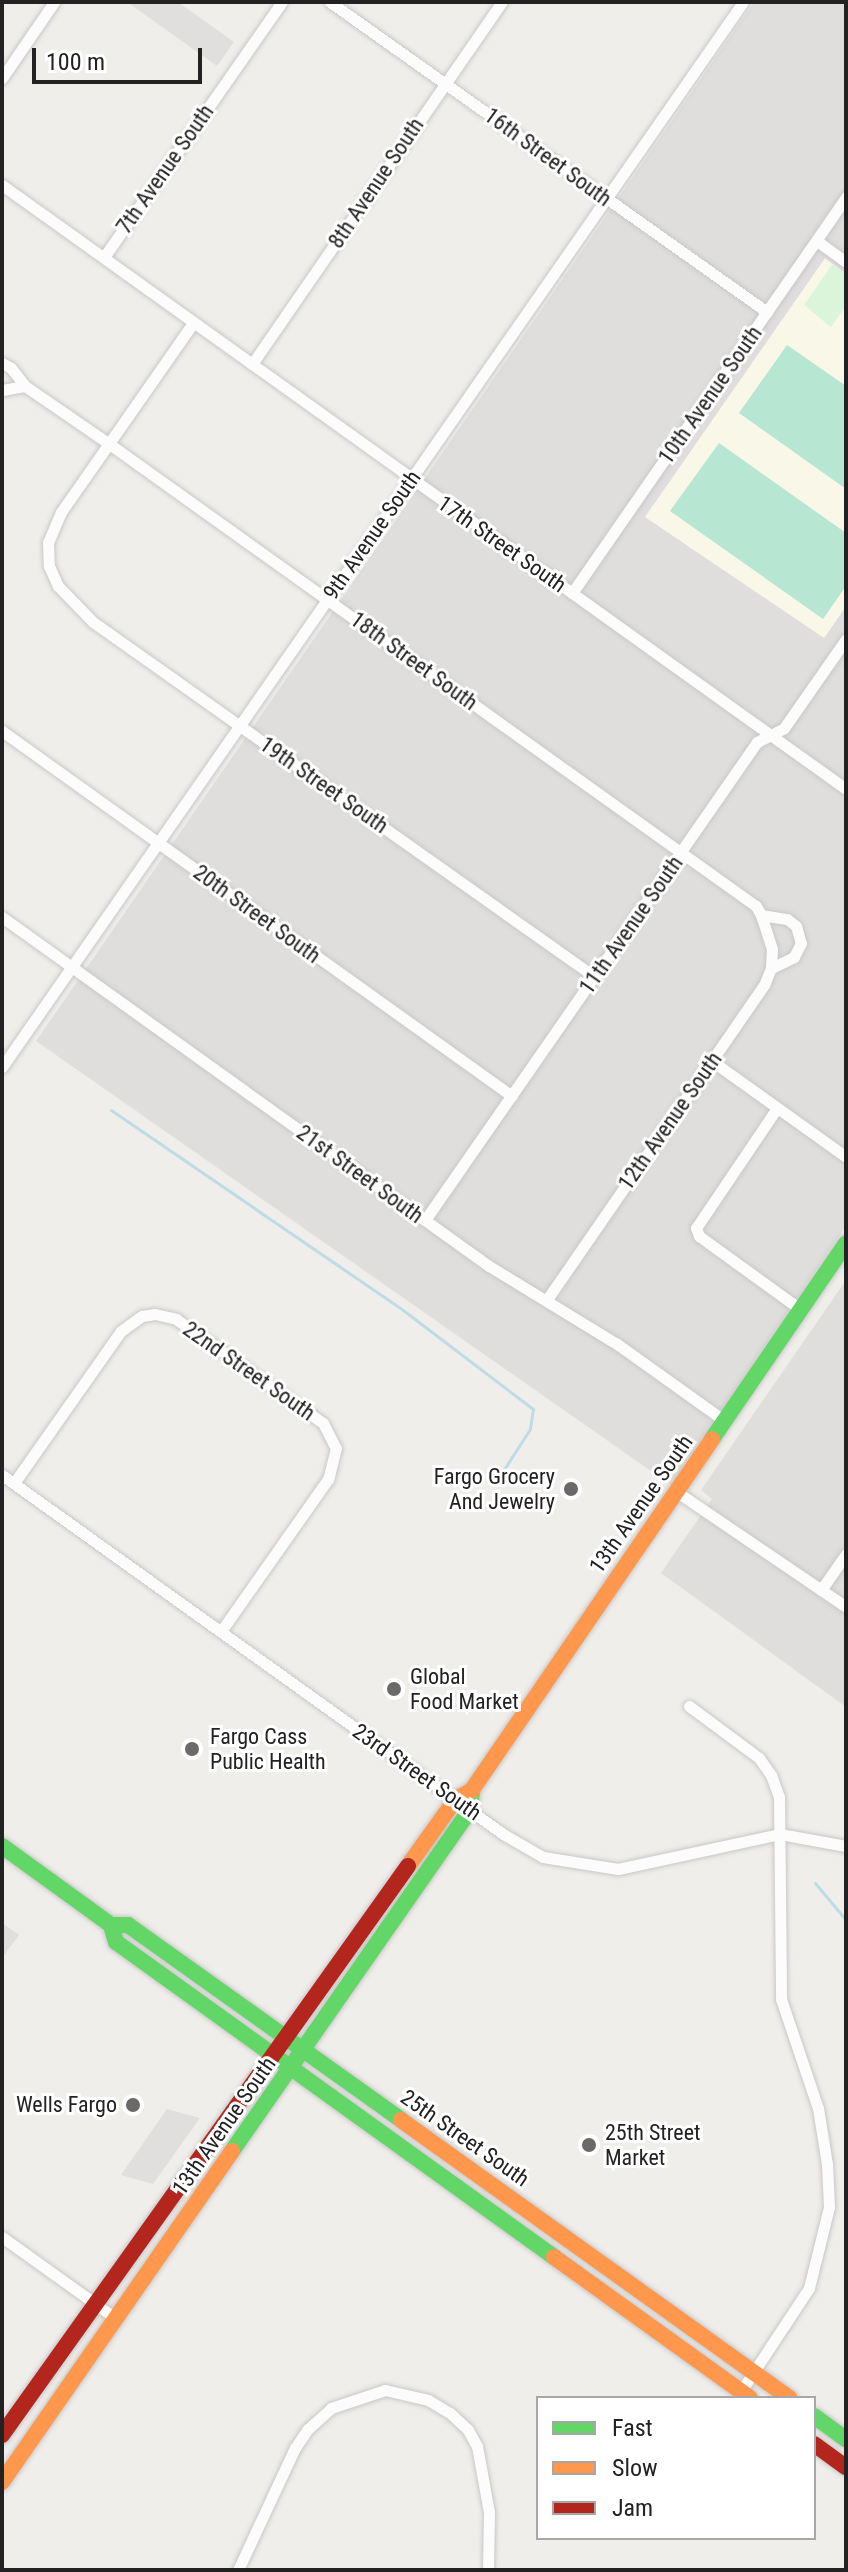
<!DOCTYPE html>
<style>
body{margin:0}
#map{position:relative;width:848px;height:2572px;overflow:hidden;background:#f0eeeb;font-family:"Roboto Condensed",sans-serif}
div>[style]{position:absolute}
.residential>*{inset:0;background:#dfdedc}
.education>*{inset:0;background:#f8f7e8}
.park>*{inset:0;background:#daf5da}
.pitch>*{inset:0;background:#b7e6d2}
.parking>*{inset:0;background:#e0dfde}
.stream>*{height:3px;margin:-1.5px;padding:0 1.5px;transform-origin:1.5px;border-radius:1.5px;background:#bfdbe3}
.roads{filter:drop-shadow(0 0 2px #c9c8c7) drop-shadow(0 0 2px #c9c8c7)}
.street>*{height:11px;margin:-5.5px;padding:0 5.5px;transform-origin:5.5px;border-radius:5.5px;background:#fdfcfc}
.fast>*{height:16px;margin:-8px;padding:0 8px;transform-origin:8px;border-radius:8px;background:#63d668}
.slow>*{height:16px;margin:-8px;padding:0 8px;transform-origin:8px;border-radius:8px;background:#ff974d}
.jam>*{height:16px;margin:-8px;padding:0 8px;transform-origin:8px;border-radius:8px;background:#b3261e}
.dots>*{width:22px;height:22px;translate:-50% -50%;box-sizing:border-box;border:4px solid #fff;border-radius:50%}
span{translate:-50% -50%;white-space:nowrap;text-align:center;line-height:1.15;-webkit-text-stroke:6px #fff;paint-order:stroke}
.street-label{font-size:22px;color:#222}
.poi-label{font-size:22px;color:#222}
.right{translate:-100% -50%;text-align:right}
.left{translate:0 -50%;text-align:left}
.frame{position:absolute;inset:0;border:4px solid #222;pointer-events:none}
.legend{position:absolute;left:536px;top:2396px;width:280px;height:144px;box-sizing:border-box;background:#fff;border:2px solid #a7a7a7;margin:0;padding:10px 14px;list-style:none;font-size:24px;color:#222}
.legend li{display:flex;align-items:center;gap:16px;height:40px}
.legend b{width:40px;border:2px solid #a7a7a7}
.scale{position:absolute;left:32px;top:48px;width:170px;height:36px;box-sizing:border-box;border:4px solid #222;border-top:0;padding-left:10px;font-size:24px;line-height:28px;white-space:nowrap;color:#222;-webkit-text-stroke:6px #fff;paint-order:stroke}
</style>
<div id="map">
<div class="residential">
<i style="clip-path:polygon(754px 2px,846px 2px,846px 274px,825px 259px,824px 638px,846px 606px,846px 1226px,671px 1485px,36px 1041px)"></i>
<i style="clip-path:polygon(846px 1280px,846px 1707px,661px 1573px,712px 1499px,701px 1490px)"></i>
</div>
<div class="education">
<i style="clip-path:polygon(825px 258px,846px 274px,846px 606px,824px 638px,645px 517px)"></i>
</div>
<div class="park">
<i style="clip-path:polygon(832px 265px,846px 274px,846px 306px,831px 327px,804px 305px)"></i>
</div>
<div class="pitch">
<i style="clip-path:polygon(787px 345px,846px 386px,846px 489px,739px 413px)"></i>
<i style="clip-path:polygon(719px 443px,846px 533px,846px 586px,823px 619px,670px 511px)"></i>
</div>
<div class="parking">
<i style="clip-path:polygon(127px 2px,178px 2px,234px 42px,217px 66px)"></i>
<i style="clip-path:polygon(2px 1923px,19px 1935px,2px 1958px)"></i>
<i style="clip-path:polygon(167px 2109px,200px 2118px,153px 2184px,121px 2175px)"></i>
</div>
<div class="stream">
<i style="left:111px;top:1110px;width:354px;rotate:34.4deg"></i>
<i style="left:403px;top:1310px;width:163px;rotate:37.3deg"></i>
<i style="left:533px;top:1409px;width:20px;rotate:99deg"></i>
<i style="left:530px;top:1429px;width:61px;rotate:122.9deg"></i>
<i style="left:815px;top:1883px;width:48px;rotate:50deg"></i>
</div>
<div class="roads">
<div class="street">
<i style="left:330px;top:2px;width:536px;rotate:35.35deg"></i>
<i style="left:2px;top:78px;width:92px;rotate:-55.6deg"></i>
<i style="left:2px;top:185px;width:1038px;rotate:35.59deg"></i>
<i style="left:817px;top:241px;width:36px;rotate:36deg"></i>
<i style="left:104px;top:257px;width:311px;rotate:-55.1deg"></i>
<i style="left:193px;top:323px;width:231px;rotate:124.9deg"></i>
<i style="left:61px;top:512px;width:33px;rotate:113deg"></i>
<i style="left:48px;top:542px;width:24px;rotate:88deg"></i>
<i style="left:49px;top:566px;width:22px;rotate:66deg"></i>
<i style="left:58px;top:586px;width:50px;rotate:45.8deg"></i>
<i style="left:93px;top:622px;width:615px;rotate:35.27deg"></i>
<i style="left:2px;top:363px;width:10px;rotate:29deg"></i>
<i style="left:11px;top:368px;width:23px;rotate:52deg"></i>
<i style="left:252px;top:364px;width:440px;rotate:-55.4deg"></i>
<i style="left:2px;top:390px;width:23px;rotate:-10deg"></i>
<i style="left:25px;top:386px;width:101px;rotate:34.5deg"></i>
<i style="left:108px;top:443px;width:796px;rotate:35.55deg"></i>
<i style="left:756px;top:906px;width:10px;rotate:61deg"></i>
<i style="left:761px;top:915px;width:36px;rotate:72deg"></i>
<i style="left:772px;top:949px;width:19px;rotate:93deg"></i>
<i style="left:771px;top:968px;width:18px;rotate:112deg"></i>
<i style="left:764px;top:985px;width:382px;rotate:124.6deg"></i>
<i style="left:572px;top:593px;width:482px;rotate:-55.3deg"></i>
<i style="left:2px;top:731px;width:627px;rotate:35.59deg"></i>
<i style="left:761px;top:915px;width:26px;rotate:9deg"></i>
<i style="left:787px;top:919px;width:11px;rotate:38deg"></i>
<i style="left:796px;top:926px;width:18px;rotate:74deg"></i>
<i style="left:801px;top:943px;width:16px;rotate:117deg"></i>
<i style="left:794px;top:957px;width:25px;rotate:154deg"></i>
<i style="left:2px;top:917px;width:599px;rotate:35.63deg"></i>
<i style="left:489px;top:1266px;width:150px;rotate:31.4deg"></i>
<i style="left:617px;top:1344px;width:133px;rotate:35.5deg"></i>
<i style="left:712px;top:1061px;width:165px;rotate:35.6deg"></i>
<i style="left:2px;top:1067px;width:1297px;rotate:-55.17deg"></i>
<i style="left:777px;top:1108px;width:145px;rotate:124deg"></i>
<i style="left:696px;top:1228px;width:9px;rotate:69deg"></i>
<i style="left:699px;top:1236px;width:125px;rotate:35.9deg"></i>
<i style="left:425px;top:1220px;width:582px;rotate:-55.22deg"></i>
<i style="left:757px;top:742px;width:30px;rotate:-27deg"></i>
<i style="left:784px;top:728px;width:108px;rotate:-55.1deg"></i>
<i style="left:2px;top:1475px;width:616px;rotate:35.62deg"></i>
<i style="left:503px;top:1834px;width:46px;rotate:29.9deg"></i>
<i style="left:543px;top:1857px;width:76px;rotate:9.1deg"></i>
<i style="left:618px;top:1869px;width:166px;rotate:-12.2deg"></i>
<i style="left:780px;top:1834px;width:67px;rotate:10.3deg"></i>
<i style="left:14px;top:1483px;width:186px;rotate:-54.9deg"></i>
<i style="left:121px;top:1331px;width:26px;rotate:-36deg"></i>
<i style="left:142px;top:1316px;width:13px;rotate:-9deg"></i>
<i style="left:155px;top:1314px;width:22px;rotate:13deg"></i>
<i style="left:176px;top:1319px;width:180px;rotate:35.3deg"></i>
<i style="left:323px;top:1423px;width:28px;rotate:63deg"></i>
<i style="left:336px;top:1448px;width:32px;rotate:104deg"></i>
<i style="left:328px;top:1479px;width:186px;rotate:125.1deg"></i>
<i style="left:677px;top:1492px;width:204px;rotate:34.2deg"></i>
<i style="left:821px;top:1590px;width:44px;rotate:-55.2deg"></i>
<i style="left:689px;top:1706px;width:87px;rotate:36.6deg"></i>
<i style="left:759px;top:1758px;width:21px;rotate:55deg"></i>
<i style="left:771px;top:1775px;width:23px;rotate:70deg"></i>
<i style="left:779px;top:1797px;width:202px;rotate:89.4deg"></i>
<i style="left:781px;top:1999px;width:115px;rotate:71.3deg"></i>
<i style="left:818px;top:2108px;width:57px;rotate:80.9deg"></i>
<i style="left:827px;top:2164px;width:43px;rotate:87.3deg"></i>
<i style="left:829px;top:2207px;width:83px;rotate:103.9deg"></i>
<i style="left:809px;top:2288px;width:123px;rotate:123.4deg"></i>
<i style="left:2px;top:2237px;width:139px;rotate:35.6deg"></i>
<i style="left:238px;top:2570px;width:135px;rotate:-65deg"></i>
<i style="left:295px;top:2448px;width:23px;rotate:-56deg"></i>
<i style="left:308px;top:2429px;width:31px;rotate:-42deg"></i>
<i style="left:331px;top:2408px;width:57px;rotate:-18.4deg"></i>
<i style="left:385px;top:2390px;width:44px;rotate:13.1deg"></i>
<i style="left:428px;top:2400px;width:26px;rotate:31deg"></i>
<i style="left:450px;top:2413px;width:25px;rotate:43deg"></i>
<i style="left:468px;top:2430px;width:18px;rotate:61deg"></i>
<i style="left:477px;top:2446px;width:67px;rotate:79.7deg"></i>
<i style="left:489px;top:2512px;width:58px;rotate:91deg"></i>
</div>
<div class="fast">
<i style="left:712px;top:1439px;width:237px;rotate:-55.6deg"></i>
<i style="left:2px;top:1846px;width:135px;rotate:35.9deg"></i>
<i style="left:111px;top:1925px;width:17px"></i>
<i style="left:128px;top:1925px;width:335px;rotate:35.5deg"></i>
<i style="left:111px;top:1925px;width:18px;rotate:74deg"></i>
<i style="left:116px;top:1942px;width:540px;rotate:35.72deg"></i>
<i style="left:232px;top:2151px;width:416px;rotate:-55.1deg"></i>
<i style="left:470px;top:1810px;width:20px;rotate:-84deg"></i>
<i style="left:814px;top:2416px;width:39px;rotate:36deg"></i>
</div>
<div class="slow">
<i style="left:408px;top:1866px;width:81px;rotate:-54.5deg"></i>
<i style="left:455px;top:1800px;width:20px;rotate:-30deg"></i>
<i style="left:472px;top:1790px;width:425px;rotate:-55.6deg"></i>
<i style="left:401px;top:2120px;width:478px;rotate:35.6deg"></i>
<i style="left:554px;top:2257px;width:241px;rotate:35.7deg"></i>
<i style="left:2px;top:2482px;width:403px;rotate:-55.2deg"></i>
</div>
<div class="jam">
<i style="left:2px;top:2435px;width:699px;rotate:-54.49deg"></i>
<i style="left:814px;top:2444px;width:39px;rotate:36deg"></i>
</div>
</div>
<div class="dots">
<i style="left:571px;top:1489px;background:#6a6968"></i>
<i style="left:394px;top:1689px;background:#6a6968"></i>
<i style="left:192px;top:1749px;background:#6a6968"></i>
<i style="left:133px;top:2105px;background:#6a6968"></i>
<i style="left:589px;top:2145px;background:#6a6968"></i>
</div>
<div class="street-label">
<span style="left:548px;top:157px;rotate:36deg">16th Street South</span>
<span style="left:165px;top:169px;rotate:-55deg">7th Avenue South</span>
<span style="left:376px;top:183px;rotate:-56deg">8th Avenue South</span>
<span style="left:710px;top:395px;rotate:-55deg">10th Avenue South</span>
<span style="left:372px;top:535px;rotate:-55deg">9th Avenue South</span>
<span style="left:502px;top:544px;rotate:35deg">17th Street South</span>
<span style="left:414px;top:661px;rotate:36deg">18th Street South</span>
<span style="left:324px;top:785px;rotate:35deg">19th Street South</span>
<span style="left:257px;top:914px;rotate:36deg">20th Street South</span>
<span style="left:631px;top:925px;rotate:-55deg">11th Avenue South</span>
<span style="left:670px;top:1121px;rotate:-55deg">12th Avenue South</span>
<span style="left:360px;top:1174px;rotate:36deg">21st Street South</span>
<span style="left:249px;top:1371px;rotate:35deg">22nd Street South</span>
<span style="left:641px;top:1504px;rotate:-55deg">13th Avenue South</span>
<span style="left:417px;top:1772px;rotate:35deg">23rd Street South</span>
<span style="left:224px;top:2126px;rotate:-55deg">13th Avenue South</span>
<span style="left:465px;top:2138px;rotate:35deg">25th Street South</span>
</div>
<div class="poi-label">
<span class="right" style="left:555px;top:1489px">Fargo Grocery<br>And Jewelry</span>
<span class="left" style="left:410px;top:1689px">Global<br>Food Market</span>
<span class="left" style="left:210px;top:1749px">Fargo Cass<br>Public Health</span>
<span class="right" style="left:117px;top:2105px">Wells Fargo</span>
<span class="left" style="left:605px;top:2145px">25th Street<br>Market</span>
</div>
<div class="frame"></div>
<ul class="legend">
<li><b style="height:10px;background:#63d668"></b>Fast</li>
<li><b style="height:10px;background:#ff974d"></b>Slow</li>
<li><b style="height:10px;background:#b3261e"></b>Jam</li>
</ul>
<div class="scale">100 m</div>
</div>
